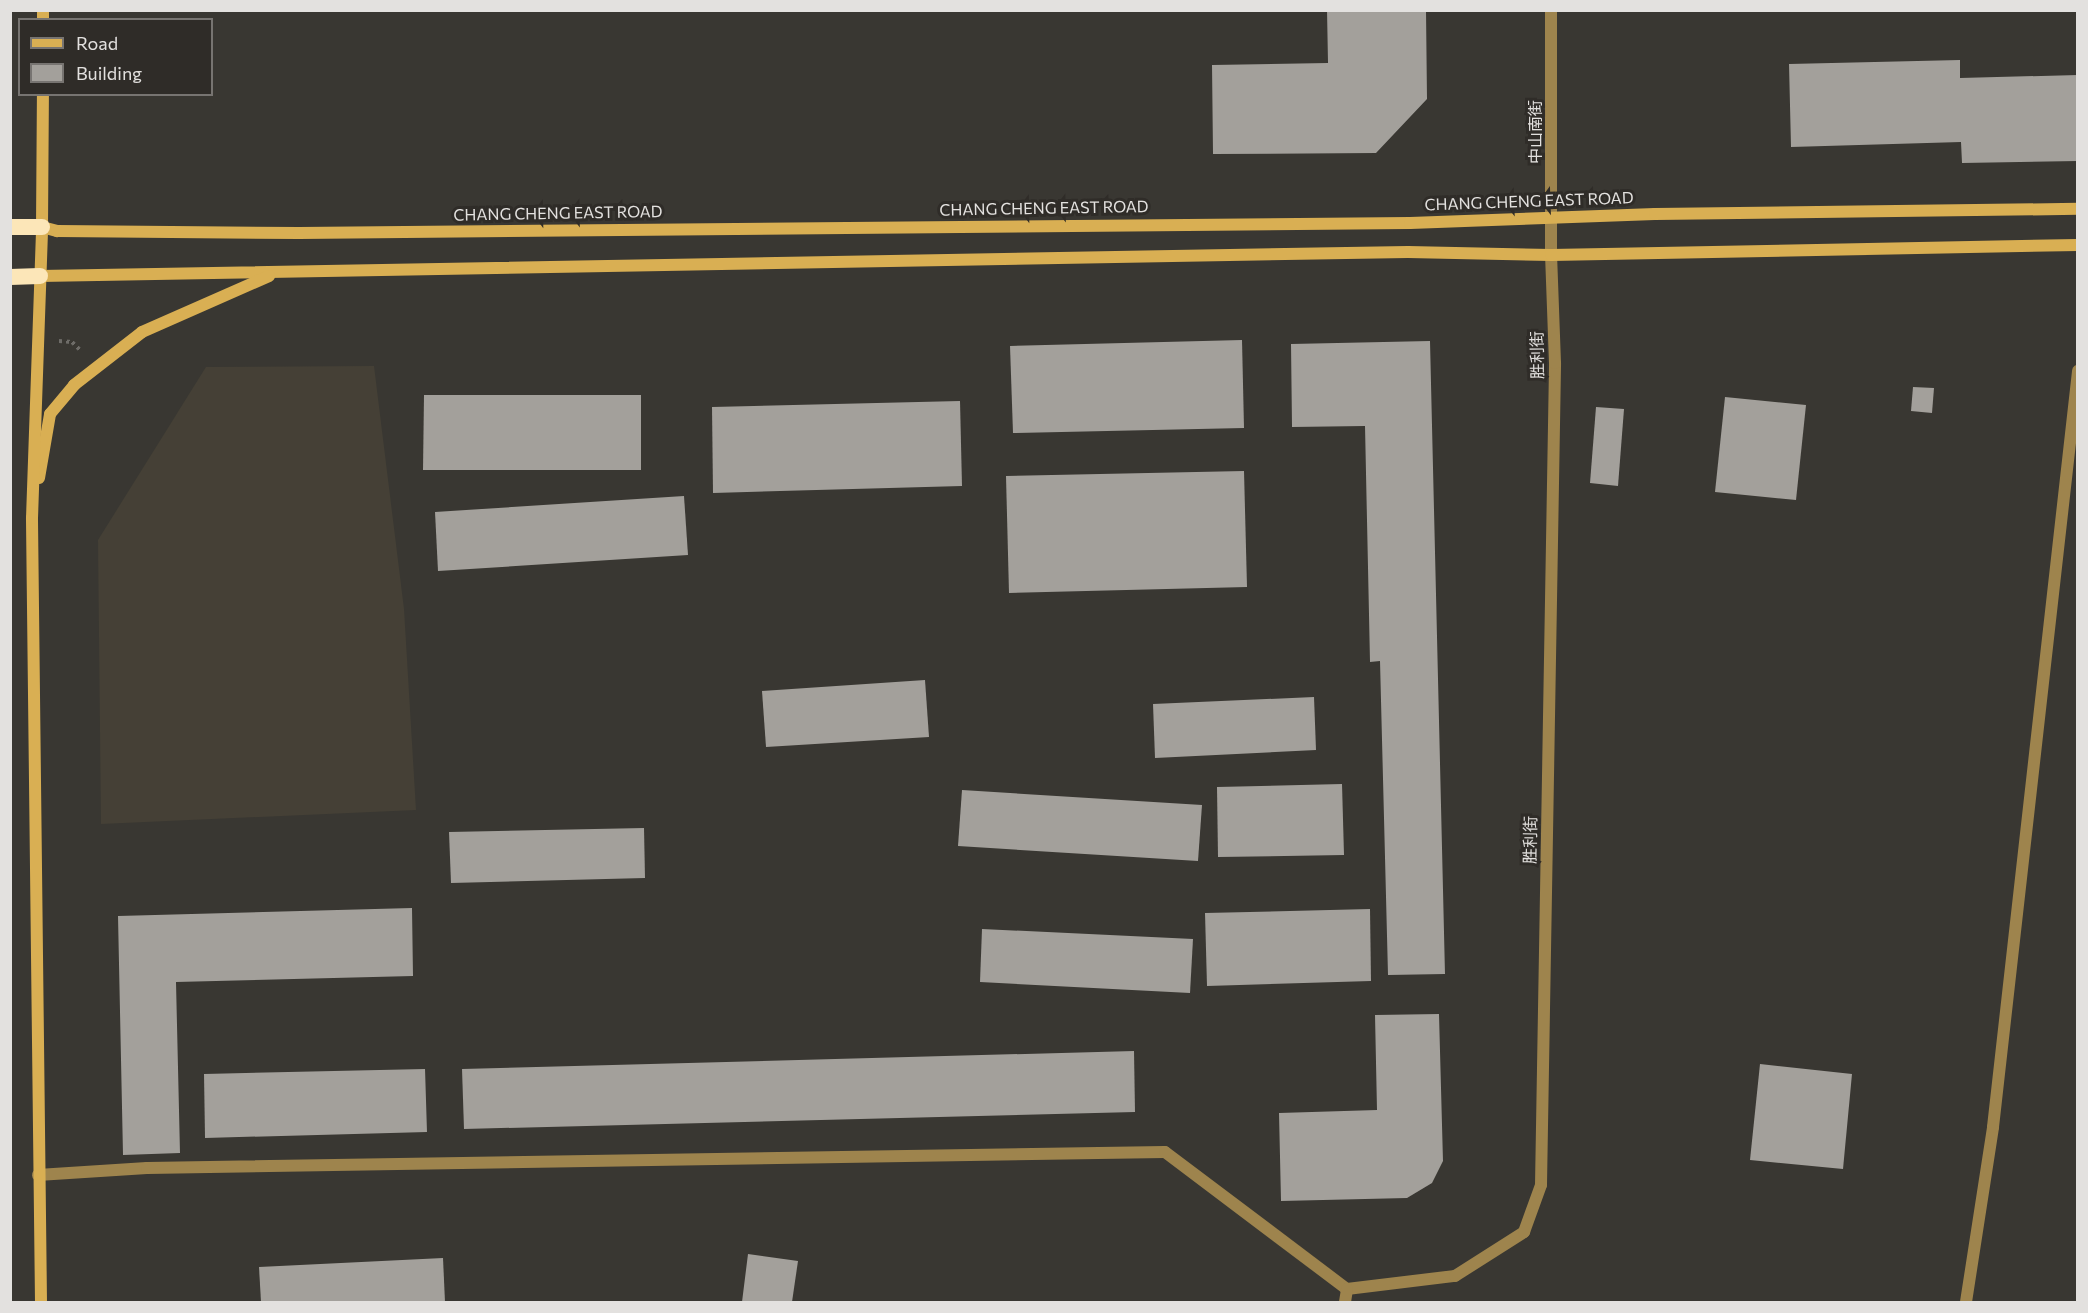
<!DOCTYPE html>
<meta charset="utf-8">
<style>
body{margin:0}
#map{position:relative;width:2088px;height:1313px;overflow:hidden;background:#393732;font-family:Commissioner,"Noto Sans SC",sans-serif}
div>[style]{position:absolute}
.built>*{inset:0;background:#454036}
.building>*{inset:0;background:#a3a09b}
.path>*{height:4px;margin-top:-2px;transform-origin:0;background:repeating-linear-gradient(90deg,#6e6c68 0 3px,transparent 0 7.5px)}
.tertiary>*{height:12px;margin:-6px;padding:0 6px;transform-origin:6px;border-radius:6px;background:#9e844d}
.secondary>*{height:12px;margin:-6px;padding:0 6px;transform-origin:6px;border-radius:6px;background:#d9af53}
.trunk>*{height:16px;margin:-8px;padding:0 8px;transform-origin:8px;border-radius:8px;background:#fce6b8}
span{translate:-50% -50%;white-space:nowrap;text-align:center;line-height:1.15;-webkit-text-stroke:6px #2f2c28;paint-order:stroke}
.street-label{font-size:16px;color:#e3e1df}
.frame{position:absolute;inset:0;border:12px solid #e3e1df;pointer-events:none}
.legend{position:absolute;left:18px;top:18px;width:195px;height:78px;box-sizing:border-box;background:#2f2c28;border:2px solid #777471;margin:0;padding:8px 10px;list-style:none;font-size:18px;color:#e3e1df}
.legend li{display:flex;align-items:center;gap:12px;height:30px}
.legend b{width:30px;border:2px solid #777471}
</style>
<div id="map">
<div class="built">
<i style="clip-path:polygon(374px 366px,404px 609px,416px 810px,101px 824px,98px 540px,206px 367px)"></i>
</div>
<div class="building">
<i style="clip-path:polygon(1327px 10px,1426px 10px,1427px 99px,1376px 153px,1213px 154px,1212px 65px,1328px 63px)"></i>
<i style="clip-path:polygon(1960px 60px,1960px 78px,2078px 75px,2078px 161px,1962px 163px,1961px 142px,1791px 147px,1789px 64px)"></i>
<i style="clip-path:polygon(1242px 340px,1244px 428px,1013px 433px,1010px 346px)"></i>
<i style="clip-path:polygon(1430px 341px,1445px 974px,1388px 975px,1380px 661px,1370px 662px,1365px 426px,1292px 427px,1291px 344px)"></i>
<i style="clip-path:polygon(1913px 387px,1934px 388px,1932px 413px,1911px 411px)"></i>
<i style="clip-path:polygon(424px 395px,641px 395px,641px 470px,423px 470px)"></i>
<i style="clip-path:polygon(1725px 397px,1806px 405px,1796px 500px,1715px 492px)"></i>
<i style="clip-path:polygon(960px 401px,962px 486px,713px 493px,712px 407px)"></i>
<i style="clip-path:polygon(1596px 407px,1624px 409px,1618px 486px,1590px 483px)"></i>
<i style="clip-path:polygon(1244px 471px,1247px 587px,1009px 593px,1006px 476px)"></i>
<i style="clip-path:polygon(684px 496px,688px 555px,438px 571px,435px 512px)"></i>
<i style="clip-path:polygon(925px 680px,929px 737px,766px 747px,762px 691px)"></i>
<i style="clip-path:polygon(1314px 697px,1316px 750px,1155px 758px,1153px 704px)"></i>
<i style="clip-path:polygon(1342px 784px,1344px 855px,1218px 857px,1217px 787px)"></i>
<i style="clip-path:polygon(962px 790px,1202px 805px,1198px 861px,958px 846px)"></i>
<i style="clip-path:polygon(644px 828px,645px 878px,451px 883px,449px 832px)"></i>
<i style="clip-path:polygon(412px 908px,413px 976px,176px 982px,180px 1153px,123px 1155px,118px 916px)"></i>
<i style="clip-path:polygon(1370px 909px,1371px 981px,1207px 986px,1205px 913px)"></i>
<i style="clip-path:polygon(982px 929px,1193px 939px,1190px 993px,980px 982px)"></i>
<i style="clip-path:polygon(1439px 1014px,1443px 1161px,1432px 1183px,1407px 1198px,1281px 1201px,1279px 1113px,1377px 1110px,1375px 1015px)"></i>
<i style="clip-path:polygon(1134px 1051px,1135px 1112px,464px 1129px,462px 1069px)"></i>
<i style="clip-path:polygon(1760px 1064px,1852px 1074px,1843px 1169px,1750px 1160px)"></i>
<i style="clip-path:polygon(425px 1069px,427px 1132px,205px 1138px,204px 1074px)"></i>
<i style="clip-path:polygon(748px 1254px,798px 1261px,792px 1302px,742px 1302px)"></i>
<i style="clip-path:polygon(443px 1258px,445px 1302px,261px 1302px,259px 1267px)"></i>
</div>
<div class="path">
<i style="left:59px;top:341px;width:13px;rotate:4deg"></i>
<i style="left:72px;top:342px;width:13px;rotate:45deg"></i>
</div>
<div class="tertiary">
<i style="left:38px;top:1175px;width:109px;rotate:-3.7deg"></i>
<i style="left:147px;top:1168px;width:1018px;rotate:-0.9deg"></i>
<i style="left:1165px;top:1152px;width:228px;rotate:37deg"></i>
<i style="left:1347px;top:1289px;width:109px;rotate:-6.9deg"></i>
<i style="left:1455px;top:1276px;width:82px;rotate:-32.5deg"></i>
<i style="left:1524px;top:1232px;width:50px;rotate:-70.1deg"></i>
<i style="left:1541px;top:1185px;width:822px;rotate:-89.02deg"></i>
<i style="left:1555px;top:363px;width:108px;rotate:-92.1deg"></i>
<i style="left:1551px;top:255px;width:245px;rotate:-90deg"></i>
<i style="left:1345px;top:1302px;width:13px;rotate:-81deg"></i>
<i style="left:1966px;top:1302px;width:177px;rotate:-81.2deg"></i>
<i style="left:1993px;top:1127px;width:761px;rotate:-83.58deg"></i>
</div>
<div class="secondary">
<i style="left:43px;top:20px;width:10px;rotate:-90deg"></i>
<i style="left:42px;top:227px;width:16px;rotate:15deg"></i>
<i style="left:57px;top:231px;width:242px;rotate:0.5deg"></i>
<i style="left:299px;top:233px;width:1111px;rotate:-0.52deg"></i>
<i style="left:1410px;top:223px;width:245px;rotate:-2.1deg"></i>
<i style="left:1655px;top:214px;width:423px;rotate:-0.7deg"></i>
<i style="left:40px;top:276px;width:1368px;rotate:-1.01deg"></i>
<i style="left:1408px;top:252px;width:143px;rotate:1.2deg"></i>
<i style="left:1551px;top:255px;width:527px;rotate:-1.09deg"></i>
<i style="left:39px;top:478px;width:65px;rotate:-80.2deg"></i>
<i style="left:50px;top:414px;width:38px;rotate:-50deg"></i>
<i style="left:74px;top:385px;width:86px;rotate:-37.9deg"></i>
<i style="left:142px;top:332px;width:139px;rotate:-23.8deg"></i>
<i style="left:41px;top:1302px;width:784px;rotate:-90.66deg"></i>
<i style="left:32px;top:518px;width:291px;rotate:-88deg"></i>
<i style="left:42px;top:227px;width:133px;rotate:-89.6deg"></i>
</div>
<div class="trunk">
<i style="left:10px;top:227px;width:32px"></i>
<i style="left:10px;top:277px;width:30px;rotate:-2deg"></i>
</div>
<div class="street-label">
<span style="left:1535px;top:132px;rotate:-90deg">中山南街</span>
<span style="left:1529px;top:201px;rotate:-2deg">CHANG CHENG EAST ROAD</span>
<span style="left:1044px;top:208px;rotate:-1deg">CHANG CHENG EAST ROAD</span>
<span style="left:558px;top:213px;rotate:-1deg">CHANG CHENG EAST ROAD</span>
<span style="left:1537px;top:355px;rotate:-91deg">胜利街</span>
<span style="left:1530px;top:840px;rotate:-89deg">胜利街</span>
</div>
<div class="frame"></div>
<ul class="legend">
<li><b style="height:8px;background:#d9af53"></b>Road</li>
<li><b style="height:16px;background:#a3a09b"></b>Building</li>
</ul>
</div>
